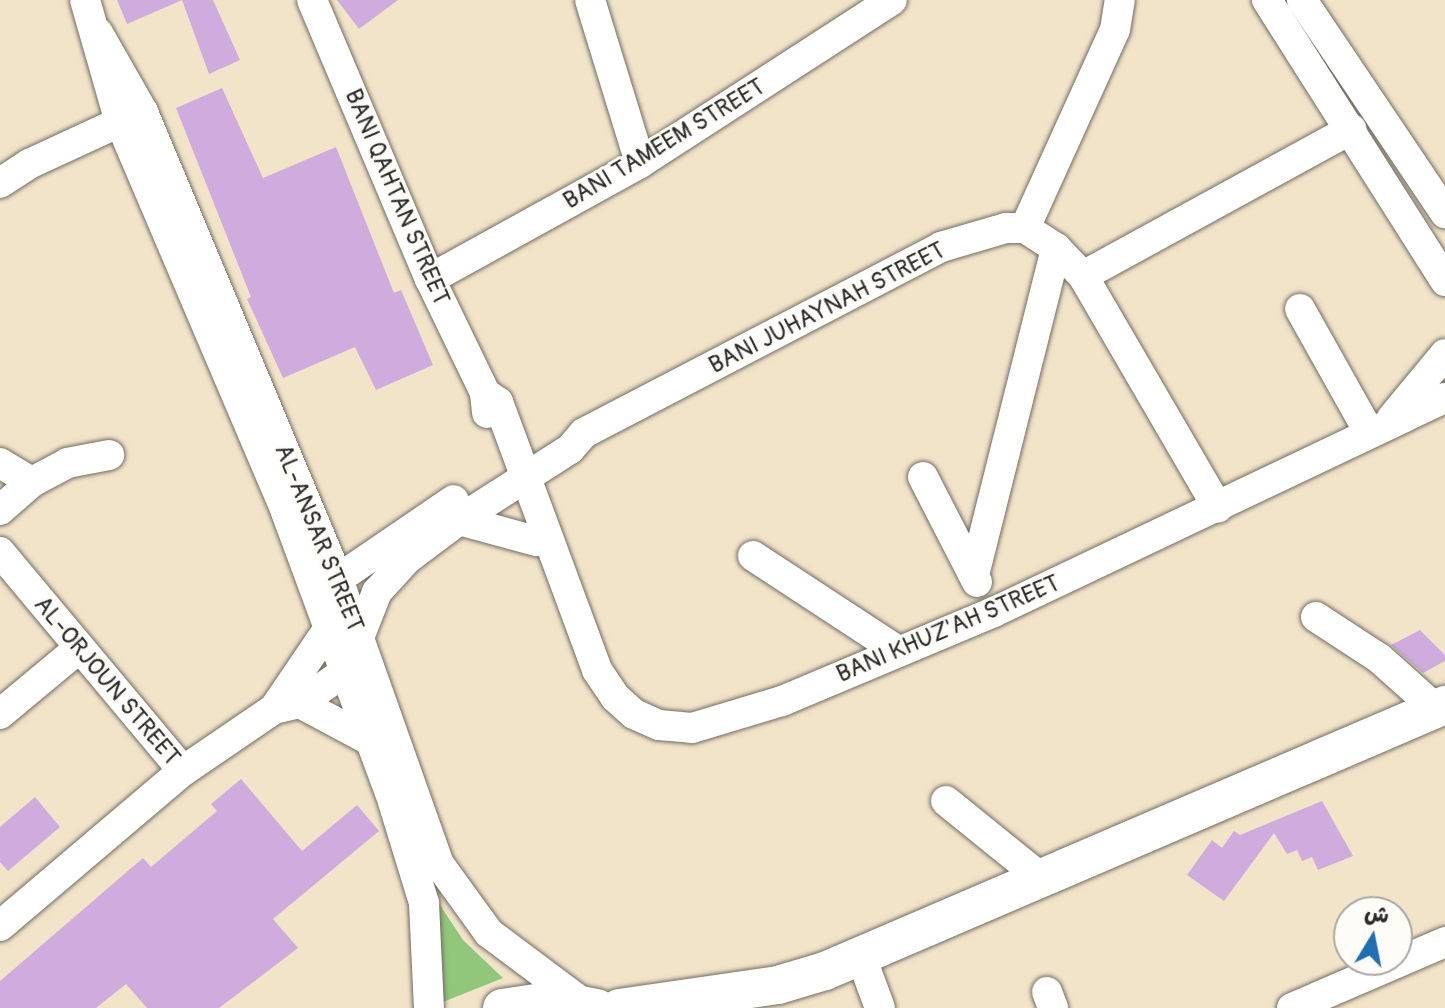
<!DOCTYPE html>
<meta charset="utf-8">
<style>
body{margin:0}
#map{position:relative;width:1445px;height:1008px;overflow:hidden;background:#f2e4c9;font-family:Pangolin,"Playpen Sans Arabic",sans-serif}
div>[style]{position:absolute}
.green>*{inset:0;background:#90c77a}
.building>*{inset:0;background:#cfacdd}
.roads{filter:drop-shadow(0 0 2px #716c62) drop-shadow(0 0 2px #716c62)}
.minor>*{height:30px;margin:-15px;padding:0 15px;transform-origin:15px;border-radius:15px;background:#fff}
.major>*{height:38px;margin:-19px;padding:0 19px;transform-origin:19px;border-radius:19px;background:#fff}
span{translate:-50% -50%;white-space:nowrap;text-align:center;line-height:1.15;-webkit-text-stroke:6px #fdfcf7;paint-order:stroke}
.street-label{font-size:24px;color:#2b2b2b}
.north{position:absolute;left:1333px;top:896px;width:80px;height:80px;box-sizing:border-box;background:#fdfcf7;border:2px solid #a9a8a5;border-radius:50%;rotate:10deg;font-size:22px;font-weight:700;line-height:32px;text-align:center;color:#2b2b2b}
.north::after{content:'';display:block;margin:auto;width:28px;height:36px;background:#1f6fb2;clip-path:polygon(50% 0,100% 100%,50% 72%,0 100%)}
</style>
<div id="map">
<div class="green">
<i style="clip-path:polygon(434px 896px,463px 940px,503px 978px,443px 1002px)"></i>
</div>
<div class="building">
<i style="clip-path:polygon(117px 0,182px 0,127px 24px)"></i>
<i style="clip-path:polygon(182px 0,213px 0,240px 60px,209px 74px)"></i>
<i style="clip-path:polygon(337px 0,398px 0,359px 29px)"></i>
<i style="clip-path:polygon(222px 88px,263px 178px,336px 147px,394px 293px,401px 290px,433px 365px,376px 390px,355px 347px,283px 378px,247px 299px,251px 297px,176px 108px)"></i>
<i style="clip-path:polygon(1420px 630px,1445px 655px,1445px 661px,1423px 673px,1391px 645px)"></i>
<i style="clip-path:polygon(241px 779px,302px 851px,357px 805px,379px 831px,273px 919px,298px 948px,219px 1008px,147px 1008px,126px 984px,96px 1008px,0 1008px,0 981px,143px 858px,151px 867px,217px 811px,211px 804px)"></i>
<i style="clip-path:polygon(35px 797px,60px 827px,8px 871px,0 862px,0 827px)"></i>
<i style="clip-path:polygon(1322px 801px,1353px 856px,1318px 870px,1312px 857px,1302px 861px,1297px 850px,1287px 854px,1274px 833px,1224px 901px,1187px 875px,1212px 840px,1222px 848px,1234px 831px,1240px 835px)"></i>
</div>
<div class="roads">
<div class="minor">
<i style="left:85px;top:0;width:127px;rotate:74deg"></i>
<i style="left:120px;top:122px;width:424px;rotate:66.9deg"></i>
<i style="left:286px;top:512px;width:309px;rotate:69.7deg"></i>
<i style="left:393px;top:802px;width:106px;rotate:72.9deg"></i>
<i style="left:424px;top:903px;width:105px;rotate:87.3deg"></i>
<i style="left:312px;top:0;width:303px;rotate:67.1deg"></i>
<i style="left:430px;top:279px;width:127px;rotate:64.2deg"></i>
<i style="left:485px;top:393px;width:20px;rotate:84deg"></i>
<i style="left:590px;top:0;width:170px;rotate:72.9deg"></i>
<i style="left:1267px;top:0;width:333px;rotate:57.6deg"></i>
<i style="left:1302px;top:0;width:257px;rotate:56.1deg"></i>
<i style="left:98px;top:33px;width:91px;rotate:60.3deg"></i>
<i style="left:143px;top:112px;width:506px;rotate:67.34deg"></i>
<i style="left:338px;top:579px;width:302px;rotate:70.5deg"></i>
<i style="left:439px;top:864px;width:85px;rotate:54.1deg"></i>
<i style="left:489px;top:933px;width:119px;rotate:36.8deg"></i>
<i style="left:0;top:183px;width:35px;rotate:-33deg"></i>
<i style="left:29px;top:164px;width:119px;rotate:-24.8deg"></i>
<i style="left:1025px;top:228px;width:217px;rotate:-65.6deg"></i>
<i style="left:1115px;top:30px;width:30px;rotate:-81deg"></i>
<i style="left:1083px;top:276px;width:306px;rotate:-28.7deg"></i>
<i style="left:430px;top:279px;width:240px;rotate:-28.9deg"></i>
<i style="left:640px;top:163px;width:300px;rotate:-32.9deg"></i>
<i style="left:1300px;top:309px;width:141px;rotate:60.7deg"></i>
<i style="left:485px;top:393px;width:16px;rotate:35deg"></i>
<i style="left:498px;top:402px;width:286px;rotate:69.7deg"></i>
<i style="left:597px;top:670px;width:32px;rotate:56deg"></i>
<i style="left:615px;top:697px;width:25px;rotate:42deg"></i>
<i style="left:634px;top:714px;width:27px;rotate:24deg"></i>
<i style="left:659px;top:725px;width:33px;rotate:5deg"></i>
<i style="left:692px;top:728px;width:94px;rotate:-16.7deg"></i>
<i style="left:782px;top:701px;width:230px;rotate:-22.8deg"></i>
<i style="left:994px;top:612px;width:499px;rotate:-25.4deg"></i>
<i style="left:1392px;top:418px;width:83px;rotate:-50.4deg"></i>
<i style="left:0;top:463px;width:37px;rotate:31deg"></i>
<i style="left:923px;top:477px;width:118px;rotate:62.8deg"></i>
<i style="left:0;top:510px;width:43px;rotate:-41.2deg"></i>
<i style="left:32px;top:482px;width:40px;rotate:-28deg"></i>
<i style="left:67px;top:463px;width:43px;rotate:-10.8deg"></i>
<i style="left:459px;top:520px;width:80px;rotate:15.3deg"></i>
<i style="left:0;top:552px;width:285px;rotate:50.1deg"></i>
<i style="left:753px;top:556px;width:173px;rotate:33.2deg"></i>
<i style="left:974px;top:575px;width:337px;rotate:-75.9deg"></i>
<i style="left:1316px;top:617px;width:75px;rotate:33.1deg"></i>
<i style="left:1379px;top:658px;width:76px;rotate:41.8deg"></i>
<i style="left:300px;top:703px;width:78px;rotate:28.2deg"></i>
<i style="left:274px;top:709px;width:94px;rotate:-55.8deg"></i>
<i style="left:327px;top:631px;width:53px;rotate:-78.1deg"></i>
<i style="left:338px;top:579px;width:140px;rotate:-34.3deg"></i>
<i style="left:0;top:714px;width:102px;rotate:-39.8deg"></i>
<i style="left:946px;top:801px;width:122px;rotate:39deg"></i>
<i style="left:0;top:926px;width:240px;rotate:-40.3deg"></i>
<i style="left:183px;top:771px;width:110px;rotate:-34.3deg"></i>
<i style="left:274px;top:709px;width:27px;rotate:-13deg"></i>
<i style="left:300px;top:703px;width:56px;rotate:-34.8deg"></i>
<i style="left:346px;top:671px;width:85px;rotate:-68.6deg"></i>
<i style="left:377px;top:592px;width:45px;rotate:-47.7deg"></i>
<i style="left:407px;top:559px;width:65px;rotate:-36.9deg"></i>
<i style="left:459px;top:520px;width:132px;rotate:-32.6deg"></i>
<i style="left:570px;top:449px;width:21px;rotate:-49deg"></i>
<i style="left:584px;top:433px;width:403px;rotate:-27.5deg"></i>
<i style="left:941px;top:247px;width:68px;rotate:-16.3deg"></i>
<i style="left:1006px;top:228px;width:19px"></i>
<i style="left:1025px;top:228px;width:37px;rotate:33deg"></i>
<i style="left:1056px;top:248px;width:39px;rotate:46deg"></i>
<i style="left:1083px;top:276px;width:268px;rotate:59.8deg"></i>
<i style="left:866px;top:970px;width:40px;rotate:69.8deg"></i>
<i style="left:1047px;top:992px;width:17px;rotate:69deg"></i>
<i style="left:1292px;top:1008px;width:167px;rotate:-23.3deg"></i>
</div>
<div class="major">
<i style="left:502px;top:1008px;width:54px;rotate:-8.6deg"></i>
<i style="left:555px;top:1000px;width:43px;rotate:10.8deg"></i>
<i style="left:619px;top:1008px;width:161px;rotate:-8.2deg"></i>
<i style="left:778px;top:985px;width:49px;rotate:-16.6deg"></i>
<i style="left:825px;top:971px;width:675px;rotate:-23.22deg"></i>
</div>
</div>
<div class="street-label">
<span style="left:664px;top:144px;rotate:-31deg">BANI TAMEEM STREET</span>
<span style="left:397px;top:197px;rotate:67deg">BANI QAHTAN STREET</span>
<span style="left:827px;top:308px;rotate:-27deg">BANI JUHAYNAH STREET</span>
<span style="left:319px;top:538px;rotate:68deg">AL-ANSAR STREET</span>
<span style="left:948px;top:629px;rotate:-23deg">BANI KHUZ'AH STREET</span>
<span style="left:107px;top:681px;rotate:50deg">AL-ORJOUN STREET</span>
</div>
<div class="north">ش</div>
</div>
